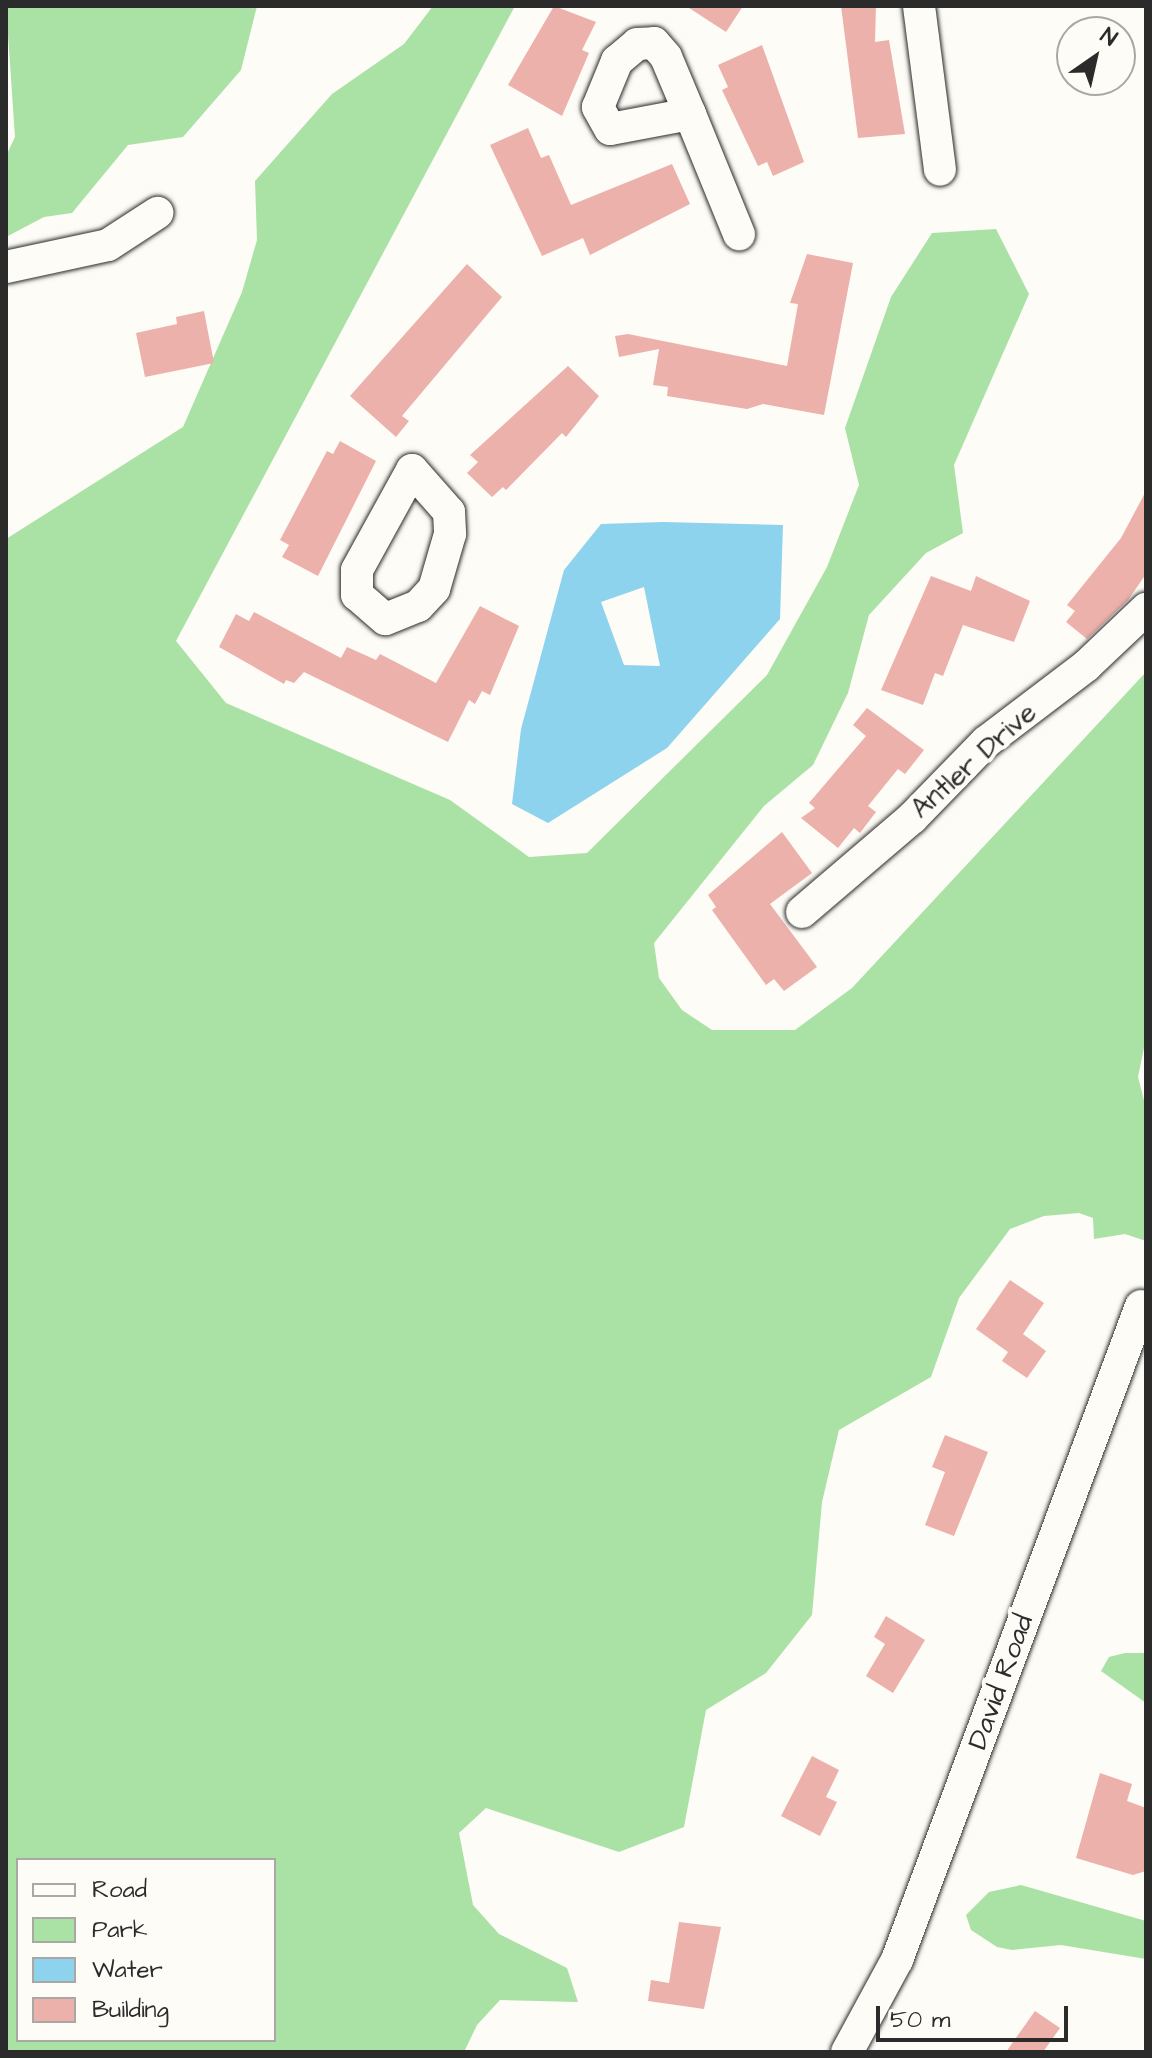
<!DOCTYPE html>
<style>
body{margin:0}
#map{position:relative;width:1152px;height:2058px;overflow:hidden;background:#fdfcf7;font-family:"Architects Daughter",sans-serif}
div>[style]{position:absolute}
.green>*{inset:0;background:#aae1a5}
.water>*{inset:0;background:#8dd3ee}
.building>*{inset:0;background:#ecb1aa}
.roads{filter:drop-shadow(0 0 2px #2b2b2b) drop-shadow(0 0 2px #2b2b2b)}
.minor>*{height:32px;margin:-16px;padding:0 16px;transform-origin:16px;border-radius:16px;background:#fdfcf7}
span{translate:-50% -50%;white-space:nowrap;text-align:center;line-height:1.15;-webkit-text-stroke:8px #fdfcf7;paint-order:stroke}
.street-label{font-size:28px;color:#2b2b2b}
.frame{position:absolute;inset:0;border:8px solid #2b2b2b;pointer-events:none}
.legend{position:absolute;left:16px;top:1858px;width:260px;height:184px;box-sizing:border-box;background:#fdfcf7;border:2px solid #a9a8a5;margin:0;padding:10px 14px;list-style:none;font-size:24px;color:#2b2b2b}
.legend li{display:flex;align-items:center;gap:16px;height:40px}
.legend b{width:40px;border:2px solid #a9a8a5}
.north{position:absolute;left:1056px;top:16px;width:80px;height:80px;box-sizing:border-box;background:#fdfcf7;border:2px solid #a9a8a5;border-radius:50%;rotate:34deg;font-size:22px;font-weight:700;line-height:32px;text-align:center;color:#2b2b2b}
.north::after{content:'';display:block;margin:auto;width:28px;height:36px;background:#2b2b2b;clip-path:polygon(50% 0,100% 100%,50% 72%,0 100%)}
.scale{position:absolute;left:876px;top:2006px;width:192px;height:36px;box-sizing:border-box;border:4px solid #2b2b2b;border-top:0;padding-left:10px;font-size:24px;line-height:28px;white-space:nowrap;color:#2b2b2b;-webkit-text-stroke:6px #fdfcf7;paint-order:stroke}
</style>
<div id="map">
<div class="green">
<i style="clip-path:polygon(6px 6px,257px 6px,241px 70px,183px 137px,128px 145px,72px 213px,44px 217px,6px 237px,6px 156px,15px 137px)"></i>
<i style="clip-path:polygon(evenodd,433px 6px,515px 6px,176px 641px,226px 703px,450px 800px,529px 857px,587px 853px,767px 675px,827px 567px,859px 485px,845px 428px,891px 297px,932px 233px,996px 229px,1029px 294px,954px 465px,963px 533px,926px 553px,869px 615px,848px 693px,813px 765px,764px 806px,654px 943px,659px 978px,682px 1010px,712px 1030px,795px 1030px,852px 988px,1146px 672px,1146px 1038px,1138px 1077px,1146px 1108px,1146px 1241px,1125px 1234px,1094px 1239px,1093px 1218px,1079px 1213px,1044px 1216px,1010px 1229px,959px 1298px,931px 1377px,839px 1430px,822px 1502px,812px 1615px,766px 1673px,706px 1710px,684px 1827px,619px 1852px,486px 1808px,459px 1833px,473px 1905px,499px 1934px,567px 1968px,578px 2002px,500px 2000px,477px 2025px,464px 2052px,6px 2052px,6px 539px,183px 427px,242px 292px,257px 240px,255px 181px,332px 94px,404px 44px,433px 6px,18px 1860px,274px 1860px,274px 2040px,18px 2040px,18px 1860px)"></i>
<i style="clip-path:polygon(1125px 1653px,1146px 1653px,1146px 1703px,1101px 1671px,1109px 1657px)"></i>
<i style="clip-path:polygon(1021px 1885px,1146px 1921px,1146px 1959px,1061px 1945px,1012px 1950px,997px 1947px,971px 1930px,966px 1915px,989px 1892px)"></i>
</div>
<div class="water">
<i style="clip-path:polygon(evenodd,663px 522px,783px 525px,780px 619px,667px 748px,548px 823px,512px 804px,521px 729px,564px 570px,601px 524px,663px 522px,644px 587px,660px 666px,624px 665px,601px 602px,644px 587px)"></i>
</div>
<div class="building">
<i style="clip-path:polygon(554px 6px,596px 22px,582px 50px,589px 53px,562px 116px,508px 85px)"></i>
<i style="clip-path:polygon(686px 6px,743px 6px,726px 32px)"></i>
<i style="clip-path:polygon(841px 6px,876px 6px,875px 42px,889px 40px,905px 134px,858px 138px)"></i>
<i style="clip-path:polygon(762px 45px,804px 162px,773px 176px,767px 162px,758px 166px,722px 90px,728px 87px,718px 65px)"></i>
<i style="clip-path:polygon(528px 128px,541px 158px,549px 155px,571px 205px,672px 164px,690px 204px,590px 255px,583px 238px,542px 256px,490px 145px)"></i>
<i style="clip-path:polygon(807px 254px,853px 263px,824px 415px,763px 404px,747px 409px,667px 396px,668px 387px,653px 385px,659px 349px,619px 357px,615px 336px,628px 334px,787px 366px,798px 304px,790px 303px)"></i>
<i style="clip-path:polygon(467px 264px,502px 297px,402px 416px,409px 421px,396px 437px,350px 396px)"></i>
<i style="clip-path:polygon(204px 311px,214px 363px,145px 377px,136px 333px,177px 324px,176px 317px)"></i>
<i style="clip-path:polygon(568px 366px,599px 396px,566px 437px,562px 433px,506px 490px,503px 487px,492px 497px,467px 473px,478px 462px,470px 455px)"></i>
<i style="clip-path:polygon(340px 441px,376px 461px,318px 576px,282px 557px,289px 545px,280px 540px,327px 451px,333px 454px)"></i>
<i style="clip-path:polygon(1146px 491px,1146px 574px,1128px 600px,1087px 639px,1066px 622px,1075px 611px,1067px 605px,1121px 538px)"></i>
<i style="clip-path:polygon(931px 576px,971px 591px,976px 576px,1030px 601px,1014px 642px,963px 625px,943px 676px,935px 673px,923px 705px,881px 690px)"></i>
<i style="clip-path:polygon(480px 606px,519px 626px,490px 695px,482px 691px,475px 704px,469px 700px,448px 742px,304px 672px,294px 683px,286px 680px,284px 684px,219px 647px,236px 614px,249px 621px,254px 612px,341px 658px,347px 647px,376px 660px,380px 654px,436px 683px)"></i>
<i style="clip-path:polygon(867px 708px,924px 750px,905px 774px,898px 769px,868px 806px,876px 812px,860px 833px,854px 828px,838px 848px,801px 818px,815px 808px,809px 803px,866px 736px,853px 725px)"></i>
<i style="clip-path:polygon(782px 832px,812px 873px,770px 904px,817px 967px,784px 991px,774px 979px,766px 985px,712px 910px,716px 907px,708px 895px)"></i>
<i style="clip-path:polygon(1010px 1280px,1044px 1303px,1023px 1334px,1046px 1351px,1027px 1378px,1002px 1361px,1008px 1352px,976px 1329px)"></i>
<i style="clip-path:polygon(945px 1435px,988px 1452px,954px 1536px,925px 1525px,945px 1472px,932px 1467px)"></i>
<i style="clip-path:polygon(886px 1616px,925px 1640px,893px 1693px,866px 1676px,885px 1644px,874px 1637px)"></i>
<i style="clip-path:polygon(812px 1756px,839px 1770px,826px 1797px,837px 1802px,820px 1836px,781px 1816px)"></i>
<i style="clip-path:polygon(1100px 1773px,1132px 1784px,1127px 1801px,1146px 1808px,1146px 1871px,1133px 1875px,1076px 1858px)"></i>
<i style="clip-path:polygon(679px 1922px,721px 1927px,704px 2009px,648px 2001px,651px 1980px,669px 1983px)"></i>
<i style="clip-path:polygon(1035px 2011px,1060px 2028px,1043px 2052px,1006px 2052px)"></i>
</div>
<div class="roads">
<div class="minor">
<i style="left:919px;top:6px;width:165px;rotate:82.7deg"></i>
<i style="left:654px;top:43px;width:18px;rotate:49deg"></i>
<i style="left:666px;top:57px;width:62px;rotate:67.2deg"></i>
<i style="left:690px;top:114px;width:81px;rotate:169.4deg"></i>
<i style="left:610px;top:129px;width:25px;rotate:-119deg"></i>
<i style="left:598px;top:107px;width:50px;rotate:-67.6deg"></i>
<i style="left:617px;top:61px;width:26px;rotate:-40deg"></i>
<i style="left:637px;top:44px;width:17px;rotate:-3deg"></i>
<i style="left:690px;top:114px;width:130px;rotate:67.8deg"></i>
<i style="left:6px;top:267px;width:104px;rotate:-12.2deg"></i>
<i style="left:108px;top:245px;width:59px;rotate:-33.1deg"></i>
<i style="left:412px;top:470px;width:56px;rotate:48.6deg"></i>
<i style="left:449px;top:512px;width:22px;rotate:87deg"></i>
<i style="left:450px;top:534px;width:57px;rotate:106.2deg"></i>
<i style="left:434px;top:589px;width:23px;rotate:133deg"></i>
<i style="left:418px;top:606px;width:35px;rotate:158deg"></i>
<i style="left:385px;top:619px;width:37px;rotate:-139deg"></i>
<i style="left:357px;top:595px;width:25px;rotate:-90deg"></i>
<i style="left:357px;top:570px;width:114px;rotate:-61.2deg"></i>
<i style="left:802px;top:912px;width:145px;rotate:-40.5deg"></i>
<i style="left:912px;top:818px;width:106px;rotate:-45.8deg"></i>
<i style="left:986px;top:742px;width:126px;rotate:-37.2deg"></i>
<i style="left:1086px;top:666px;width:83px;rotate:-43.5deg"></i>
<i style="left:847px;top:2052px;width:105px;rotate:-61.5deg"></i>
<i style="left:897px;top:1960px;width:698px;rotate:-69.54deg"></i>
</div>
</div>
<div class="street-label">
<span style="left:974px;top:761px;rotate:-42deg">Antler Drive</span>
<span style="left:1001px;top:1682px;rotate:-70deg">David Road</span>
</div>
<div class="frame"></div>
<ul class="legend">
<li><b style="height:10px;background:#fdfcf7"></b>Road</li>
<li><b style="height:22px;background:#aae1a5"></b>Park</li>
<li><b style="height:22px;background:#8dd3ee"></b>Water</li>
<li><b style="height:22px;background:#ecb1aa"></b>Building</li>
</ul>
<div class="north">N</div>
<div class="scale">50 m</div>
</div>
